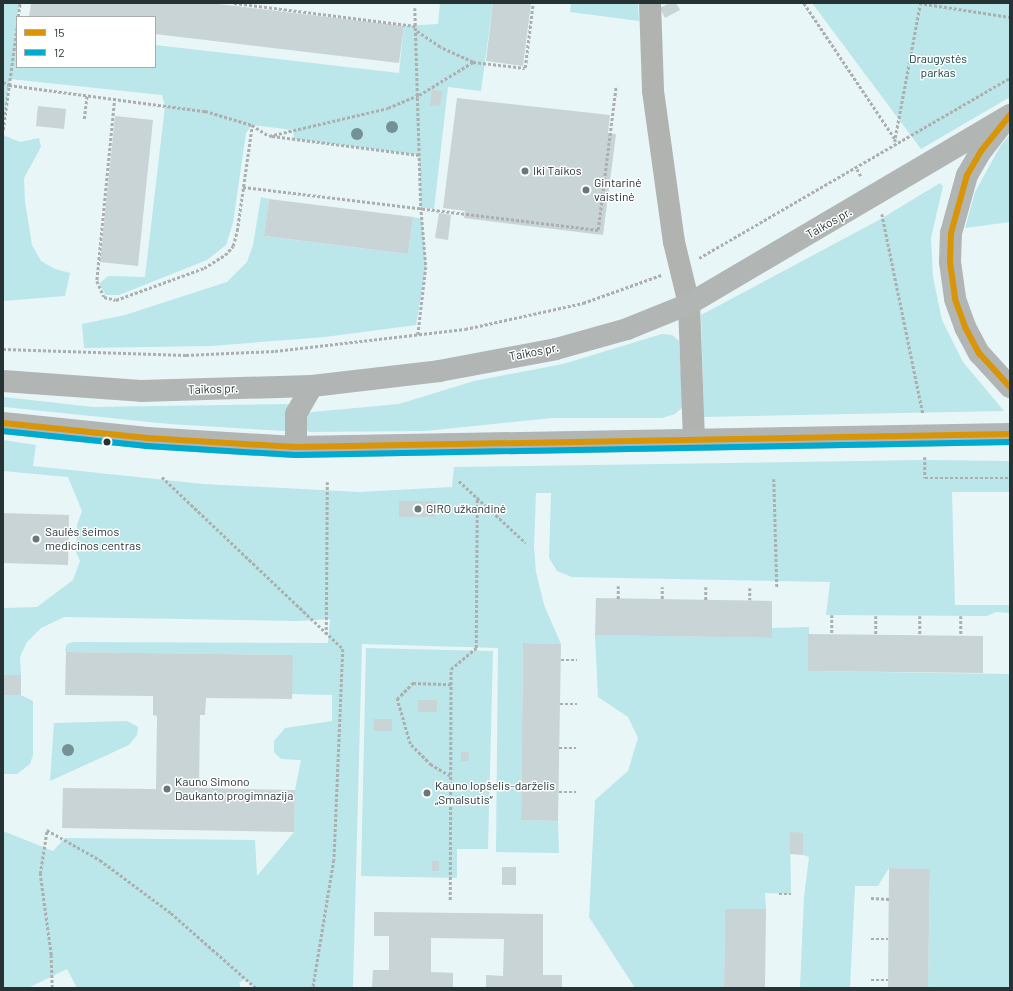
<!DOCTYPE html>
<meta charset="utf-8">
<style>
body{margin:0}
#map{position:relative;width:1013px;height:991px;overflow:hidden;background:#e8f6f8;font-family:Barlow,sans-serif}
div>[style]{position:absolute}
.green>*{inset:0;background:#bbe6ea}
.building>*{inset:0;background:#c8d4d5}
.path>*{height:2.5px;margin-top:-1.25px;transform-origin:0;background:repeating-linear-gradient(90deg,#acafae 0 3px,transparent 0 5px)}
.minor>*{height:22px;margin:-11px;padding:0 11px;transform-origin:11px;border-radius:11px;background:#b1b3b1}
.major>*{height:22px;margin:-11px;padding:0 11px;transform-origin:11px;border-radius:11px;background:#b1b5b4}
.bus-1>*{height:6px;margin:-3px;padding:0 3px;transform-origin:3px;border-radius:3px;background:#d89508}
.bus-2>*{height:6px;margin:-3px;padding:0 3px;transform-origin:3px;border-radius:3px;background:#00a9ce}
.trees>*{width:12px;height:12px;margin:-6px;border-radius:50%;background:#739295}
.dots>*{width:11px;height:11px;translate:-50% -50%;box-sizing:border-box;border:2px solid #fff;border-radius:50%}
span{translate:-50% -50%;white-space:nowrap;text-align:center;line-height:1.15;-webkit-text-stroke:3px #fff;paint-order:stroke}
.park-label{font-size:12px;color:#144144}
.poi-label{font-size:12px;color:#263334}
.left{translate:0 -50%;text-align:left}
.street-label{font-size:12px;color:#263334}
.frame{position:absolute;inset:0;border:4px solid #263334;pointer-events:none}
.legend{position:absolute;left:16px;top:16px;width:140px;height:52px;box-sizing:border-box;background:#fff;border:1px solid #a8adae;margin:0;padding:5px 7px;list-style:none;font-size:12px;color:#263334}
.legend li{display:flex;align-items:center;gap:8px;height:20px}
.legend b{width:20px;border:1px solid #a8adae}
</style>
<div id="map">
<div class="green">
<i style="clip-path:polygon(3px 3px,20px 3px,17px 17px,17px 67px,155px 67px,155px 45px,399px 73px,404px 26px,438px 24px,440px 3px,493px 3px,481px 91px,448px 87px,434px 209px,421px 207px,419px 155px,294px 139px,293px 130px,252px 125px,246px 133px,233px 223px,226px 245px,207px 260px,119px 295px,106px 295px,99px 284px,108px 276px,145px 277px,165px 106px,162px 95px,10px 79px,3px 130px)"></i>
<i style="clip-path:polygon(571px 3px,638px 3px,639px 21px,570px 12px)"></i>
<i style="clip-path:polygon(812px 3px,1010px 3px,1010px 97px,921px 149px)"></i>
<i style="clip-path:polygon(3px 135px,20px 142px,39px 138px,41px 147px,24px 178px,25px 202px,32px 245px,41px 261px,55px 269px,70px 273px,65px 296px,3px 301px)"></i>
<i style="clip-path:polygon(1010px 135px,1010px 222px,965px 228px,975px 192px,1001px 145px)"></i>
<i style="clip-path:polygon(940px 183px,943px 186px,931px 238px,933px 277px,942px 320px,963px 362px,1004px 411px,704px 417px,701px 315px,879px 220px)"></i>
<i style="clip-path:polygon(261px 197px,269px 199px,264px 236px,408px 254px,413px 217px,422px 219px,426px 267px,416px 325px,325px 337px,210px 346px,84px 348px,82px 324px,125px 315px,227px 282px,247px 262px,253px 245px)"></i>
<i style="clip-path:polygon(662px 334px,672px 335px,679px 341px,683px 407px,675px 414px,662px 418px,552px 418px,425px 431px,309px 432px,303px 426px,303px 416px,312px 412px,399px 404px,474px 381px,563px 364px)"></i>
<i style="clip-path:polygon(4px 397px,93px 407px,291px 404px,286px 419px,285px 431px,169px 424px,4px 407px)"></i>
<i style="clip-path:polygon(3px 440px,36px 445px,33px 466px,203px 484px,359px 492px,452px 487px,454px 467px,925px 460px,1010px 461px,1010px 492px,952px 492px,955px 605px,1010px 605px,1010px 613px,996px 612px,987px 616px,826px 615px,830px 582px,572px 577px,557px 571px,549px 558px,551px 493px,536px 493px,534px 547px,536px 572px,544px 605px,561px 644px,523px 643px,521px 820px,558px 821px,559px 853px,496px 852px,498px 648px,362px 644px,353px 988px,256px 988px,245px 979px,239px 983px,241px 988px,77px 988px,67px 969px,28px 988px,3px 988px,3px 831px,53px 851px,65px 838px,255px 840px,257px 876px,294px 832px,295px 790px,301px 760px,281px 759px,274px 752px,274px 741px,285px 728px,332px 721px,332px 695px,292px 694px,292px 655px,66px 652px,65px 650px,67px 644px,73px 642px,328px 643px,330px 619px,298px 621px,64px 617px,41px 628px,27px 642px,20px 657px,21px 675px,3px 675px,3px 608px,37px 607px,73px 580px,80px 561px,76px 552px,77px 525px,82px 511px,68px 477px,3px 471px)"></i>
<i style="clip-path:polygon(809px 627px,808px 671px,1010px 674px,1010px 988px,928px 988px,930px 869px,889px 868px,878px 886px,855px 886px,850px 988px,800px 988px,804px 897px,809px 857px,803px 855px,803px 833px,790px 833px,791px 894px,765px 893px,766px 909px,725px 909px,724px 988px,635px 988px,589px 917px,595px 800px,628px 771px,638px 738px,628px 717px,598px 697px,595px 635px,772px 638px,772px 628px)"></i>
<i style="clip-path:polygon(366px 648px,493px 651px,488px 849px,457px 849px,457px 878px,361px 876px)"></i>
<i style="clip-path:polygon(3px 695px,21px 695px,33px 701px,33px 755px,30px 764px,17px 774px,3px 774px)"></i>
<i style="clip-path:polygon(127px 721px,138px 727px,137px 735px,129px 745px,50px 781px,54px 723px)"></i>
</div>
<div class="building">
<i style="clip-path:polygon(31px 3px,210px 3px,404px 26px,399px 63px,155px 34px,155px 17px,29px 17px)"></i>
<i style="clip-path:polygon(493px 3px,531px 3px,523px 66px,486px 61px)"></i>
<i style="clip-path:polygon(669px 3px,676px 3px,680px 10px,665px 18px,660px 8px)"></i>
<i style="clip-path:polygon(432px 90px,442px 91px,440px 106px,430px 105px)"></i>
<i style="clip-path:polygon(457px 98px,610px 115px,608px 133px,616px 134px,603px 235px,464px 218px,465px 211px,443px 208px)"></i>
<i style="clip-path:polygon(38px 106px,66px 109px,64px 129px,36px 126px)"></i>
<i style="clip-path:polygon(115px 116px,153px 120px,138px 266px,100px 262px)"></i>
<i style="clip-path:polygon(269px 199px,413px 217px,408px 254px,264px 236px)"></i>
<i style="clip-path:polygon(439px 213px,451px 215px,448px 240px,435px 238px)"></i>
<i style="clip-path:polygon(399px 501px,436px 501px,436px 517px,399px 517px)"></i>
<i style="clip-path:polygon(3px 513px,69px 515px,68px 565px,3px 563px)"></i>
<i style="clip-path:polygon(596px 598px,772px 601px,772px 638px,595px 635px)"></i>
<i style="clip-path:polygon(808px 634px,983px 636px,983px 673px,808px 671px)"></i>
<i style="clip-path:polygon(523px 643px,561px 644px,558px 821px,521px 820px)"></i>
<i style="clip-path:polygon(66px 652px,293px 655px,292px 699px,206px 698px,205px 715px,200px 715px,199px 788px,295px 790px,294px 832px,62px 828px,63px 788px,156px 789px,157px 716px,153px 715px,153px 696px,65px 695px)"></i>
<i style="clip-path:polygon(3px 675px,21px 675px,21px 695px,3px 695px)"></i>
<i style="clip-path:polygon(418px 700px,437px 700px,437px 712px,418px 712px)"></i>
<i style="clip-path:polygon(374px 719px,392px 719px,392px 731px,374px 731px)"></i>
<i style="clip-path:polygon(461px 752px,469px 752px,468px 761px,461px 761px)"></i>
<i style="clip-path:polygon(790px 832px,803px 833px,803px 855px,790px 854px)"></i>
<i style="clip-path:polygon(432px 861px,439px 861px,439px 871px,432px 871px)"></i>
<i style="clip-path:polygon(502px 867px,516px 867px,516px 885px,502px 885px)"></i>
<i style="clip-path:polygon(889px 868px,930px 869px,928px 988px,888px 988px)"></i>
<i style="clip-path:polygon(725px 909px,766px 909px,765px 988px,724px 988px)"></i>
<i style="clip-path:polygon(374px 912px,543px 914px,543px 975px,562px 975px,562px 988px,486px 988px,486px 975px,503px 976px,504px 939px,431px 938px,431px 972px,453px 973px,453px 988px,372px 988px,373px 970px,389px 970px,389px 936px,374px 936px)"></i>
</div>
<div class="path">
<i style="left:234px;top:3px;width:183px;rotate:7.2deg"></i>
<i style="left:804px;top:3px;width:164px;rotate:56.2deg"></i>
<i style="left:895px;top:139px;width:6px;rotate:81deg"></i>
<i style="left:919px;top:3px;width:92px;rotate:8.7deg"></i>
<i style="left:415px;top:8px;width:199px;rotate:88.3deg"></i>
<i style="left:421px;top:207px;width:60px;rotate:85.2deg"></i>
<i style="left:426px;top:267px;width:68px;rotate:96.7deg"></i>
<i style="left:18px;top:17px;width:14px;rotate:-82deg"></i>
<i style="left:473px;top:62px;width:52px;rotate:6.6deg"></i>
<i style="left:525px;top:68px;width:65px;rotate:-83deg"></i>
<i style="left:3px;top:82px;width:7px;rotate:27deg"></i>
<i style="left:9px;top:85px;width:198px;rotate:7.6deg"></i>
<i style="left:205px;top:111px;width:49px;rotate:16.6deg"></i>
<i style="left:252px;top:125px;width:20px;rotate:33deg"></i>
<i style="left:269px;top:136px;width:122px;rotate:-13.2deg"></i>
<i style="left:388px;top:108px;width:34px;rotate:-23deg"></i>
<i style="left:419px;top:95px;width:63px;rotate:-31.4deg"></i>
<i style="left:473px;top:62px;width:36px;rotate:-156deg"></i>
<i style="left:440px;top:47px;width:29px;rotate:-146deg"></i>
<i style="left:115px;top:98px;width:184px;rotate:95.6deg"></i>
<i style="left:97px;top:281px;width:17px;rotate:66deg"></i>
<i style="left:104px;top:297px;width:12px;rotate:14deg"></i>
<i style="left:116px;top:300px;width:94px;rotate:-20deg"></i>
<i style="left:204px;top:268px;width:25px;rotate:-32deg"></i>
<i style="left:225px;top:255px;width:12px;rotate:-48deg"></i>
<i style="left:233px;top:246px;width:16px;rotate:-75deg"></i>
<i style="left:237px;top:231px;width:107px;rotate:-81.9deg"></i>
<i style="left:84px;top:119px;width:25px;rotate:-83deg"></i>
<i style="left:3px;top:130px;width:104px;rotate:-82.3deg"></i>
<i style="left:272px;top:136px;width:148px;rotate:7.4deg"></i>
<i style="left:895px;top:138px;width:135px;rotate:-79.4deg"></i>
<i style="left:857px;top:169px;width:10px;rotate:61deg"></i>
<i style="left:243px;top:187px;width:358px;rotate:6.9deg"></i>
<i style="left:598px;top:230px;width:145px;rotate:-82.9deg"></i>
<i style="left:882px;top:214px;width:204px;rotate:78.4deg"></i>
<i style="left:699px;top:258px;width:359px;rotate:-30.1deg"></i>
<i style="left:3px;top:349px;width:183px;rotate:1.9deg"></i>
<i style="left:186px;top:355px;width:89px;rotate:-2.6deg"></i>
<i style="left:275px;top:351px;width:191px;rotate:-6.6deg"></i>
<i style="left:465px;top:329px;width:121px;rotate:-12.4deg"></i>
<i style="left:583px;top:303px;width:83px;rotate:-19.7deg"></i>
<i style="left:925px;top:457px;width:21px;rotate:90deg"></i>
<i style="left:925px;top:478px;width:85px"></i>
<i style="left:162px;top:477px;width:250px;rotate:43.5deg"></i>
<i style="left:343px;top:649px;width:211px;rotate:92.4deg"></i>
<i style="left:334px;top:860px;width:130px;rotate:99.3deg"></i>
<i style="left:774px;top:479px;width:109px;rotate:88.4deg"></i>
<i style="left:459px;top:481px;width:91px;rotate:42.8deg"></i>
<i style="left:706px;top:587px;width:13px;rotate:90deg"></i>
<i style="left:750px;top:588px;width:12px;rotate:90deg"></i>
<i style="left:618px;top:599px;width:13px;rotate:-90deg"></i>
<i style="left:662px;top:599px;width:12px;rotate:-90deg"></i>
<i style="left:832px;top:615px;width:19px;rotate:90deg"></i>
<i style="left:876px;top:616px;width:19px;rotate:90deg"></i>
<i style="left:920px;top:616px;width:19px;rotate:90deg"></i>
<i style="left:961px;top:616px;width:19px;rotate:90deg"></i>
<i style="left:326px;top:635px;width:153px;rotate:-89.6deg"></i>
<i style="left:561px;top:660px;width:16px"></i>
<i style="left:560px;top:704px;width:17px"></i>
<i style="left:559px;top:748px;width:17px"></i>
<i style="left:450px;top:776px;width:22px;rotate:-150deg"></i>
<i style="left:431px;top:765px;width:30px;rotate:-135deg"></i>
<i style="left:410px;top:744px;width:47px;rotate:-106.1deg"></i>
<i style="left:397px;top:699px;width:23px;rotate:-45deg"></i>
<i style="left:413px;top:683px;width:38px;rotate:2deg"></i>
<i style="left:559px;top:792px;width:17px"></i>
<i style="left:779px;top:894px;width:12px"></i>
<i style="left:871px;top:898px;width:18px;rotate:3deg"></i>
<i style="left:450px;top:900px;width:231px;rotate:-89.8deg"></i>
<i style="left:451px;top:669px;width:33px;rotate:-40deg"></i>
<i style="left:476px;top:648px;width:151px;rotate:-89.6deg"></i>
<i style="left:871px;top:939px;width:17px"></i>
<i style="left:871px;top:980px;width:17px"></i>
<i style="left:52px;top:988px;width:33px;rotate:-92deg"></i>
<i style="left:51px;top:955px;width:82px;rotate:-97.7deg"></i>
<i style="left:40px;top:874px;width:45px;rotate:-81deg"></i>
<i style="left:47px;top:830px;width:61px;rotate:29.5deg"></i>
<i style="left:100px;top:860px;width:89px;rotate:36.7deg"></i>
<i style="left:171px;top:913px;width:113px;rotate:41.4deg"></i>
</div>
<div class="minor">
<i style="left:650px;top:3px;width:88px;rotate:88deg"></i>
<i style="left:653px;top:91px;width:152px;rotate:82.1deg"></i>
<i style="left:674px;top:242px;width:64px;rotate:76.4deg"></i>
<i style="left:689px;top:304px;width:135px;rotate:87.9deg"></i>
</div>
<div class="major">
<i style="left:1000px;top:127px;width:31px;rotate:128deg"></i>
<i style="left:981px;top:151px;width:28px;rotate:120deg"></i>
<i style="left:967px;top:175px;width:60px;rotate:105.4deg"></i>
<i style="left:951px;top:233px;width:29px;rotate:92deg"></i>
<i style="left:950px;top:262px;width:37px;rotate:82deg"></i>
<i style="left:955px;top:299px;width:30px;rotate:70deg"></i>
<i style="left:965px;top:327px;width:30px;rotate:62deg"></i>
<i style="left:979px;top:353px;width:46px;rotate:47.6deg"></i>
<i style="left:3px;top:381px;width:138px;rotate:4.1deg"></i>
<i style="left:141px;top:391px;width:171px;rotate:-1.7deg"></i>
<i style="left:312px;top:386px;width:128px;rotate:-6.7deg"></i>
<i style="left:439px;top:371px;width:119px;rotate:-10.6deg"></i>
<i style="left:556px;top:349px;width:74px;rotate:-15.7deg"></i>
<i style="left:627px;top:329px;width:67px;rotate:-22deg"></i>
<i style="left:689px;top:304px;width:373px;rotate:-30.5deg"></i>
<i style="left:3px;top:423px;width:145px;rotate:5.9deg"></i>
<i style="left:147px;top:438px;width:149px;rotate:3.5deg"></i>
<i style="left:296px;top:447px;width:714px;rotate:-1.04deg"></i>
<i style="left:296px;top:447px;width:33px;rotate:-90deg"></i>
<i style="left:296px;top:414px;width:32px;rotate:-60deg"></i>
</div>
<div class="bus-1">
<i style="left:1010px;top:115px;width:46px;rotate:128.9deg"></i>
<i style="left:981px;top:151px;width:28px;rotate:120deg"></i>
<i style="left:967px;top:175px;width:60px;rotate:105.4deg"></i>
<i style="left:951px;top:233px;width:29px;rotate:92deg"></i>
<i style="left:950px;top:262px;width:37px;rotate:82deg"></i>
<i style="left:955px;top:299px;width:30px;rotate:70deg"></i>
<i style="left:965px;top:327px;width:30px;rotate:62deg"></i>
<i style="left:979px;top:353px;width:46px;rotate:47.6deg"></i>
<i style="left:3px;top:423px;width:145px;rotate:5.9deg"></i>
<i style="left:147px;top:438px;width:149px;rotate:3.5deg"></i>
<i style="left:296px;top:447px;width:714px;rotate:-1.04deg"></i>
</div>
<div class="bus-2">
<i style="left:3px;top:431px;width:145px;rotate:5.9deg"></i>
<i style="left:147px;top:446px;width:149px;rotate:3.5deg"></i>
<i style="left:296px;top:455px;width:714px;rotate:-1.04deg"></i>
</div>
<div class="trees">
<i style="left:392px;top:127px"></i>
<i style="left:357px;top:134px"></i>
<i style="left:68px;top:750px"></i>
</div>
<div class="dots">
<i style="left:525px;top:171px;background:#6a7779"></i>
<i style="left:586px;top:190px;background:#6a7779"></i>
<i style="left:107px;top:442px;background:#263334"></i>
<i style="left:418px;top:509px;background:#6a7779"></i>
<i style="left:36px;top:539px;background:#6a7779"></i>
<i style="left:167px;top:789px;background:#6a7779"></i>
<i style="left:427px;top:793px;background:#6a7779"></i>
</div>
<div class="park-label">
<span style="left:938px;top:66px">Draugystės<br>parkas</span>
</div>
<div class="poi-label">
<span class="left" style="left:533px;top:171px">Iki Taikos</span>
<span class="left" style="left:594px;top:190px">Gintarinė<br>vaistinė</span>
<span class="left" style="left:426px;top:509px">GIRO užkandinė</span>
<span class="left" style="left:45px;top:539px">Saulės šeimos<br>medicinos centras</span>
<span class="left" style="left:175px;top:789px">Kauno Simono<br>Daukanto progimnazija</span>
<span class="left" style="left:435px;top:793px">Kauno lopšelis-darželis<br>„Smalsutis“</span>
</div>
<div class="street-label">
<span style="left:829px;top:223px;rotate:-30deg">Taikos pr.</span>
<span style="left:534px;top:352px;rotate:-11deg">Taikos pr.</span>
<span style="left:213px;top:389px;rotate:-2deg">Taikos pr.</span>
</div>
<div class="frame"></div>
<ul class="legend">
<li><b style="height:5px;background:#d89508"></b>15</li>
<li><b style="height:5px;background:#00a9ce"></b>12</li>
</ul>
</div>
